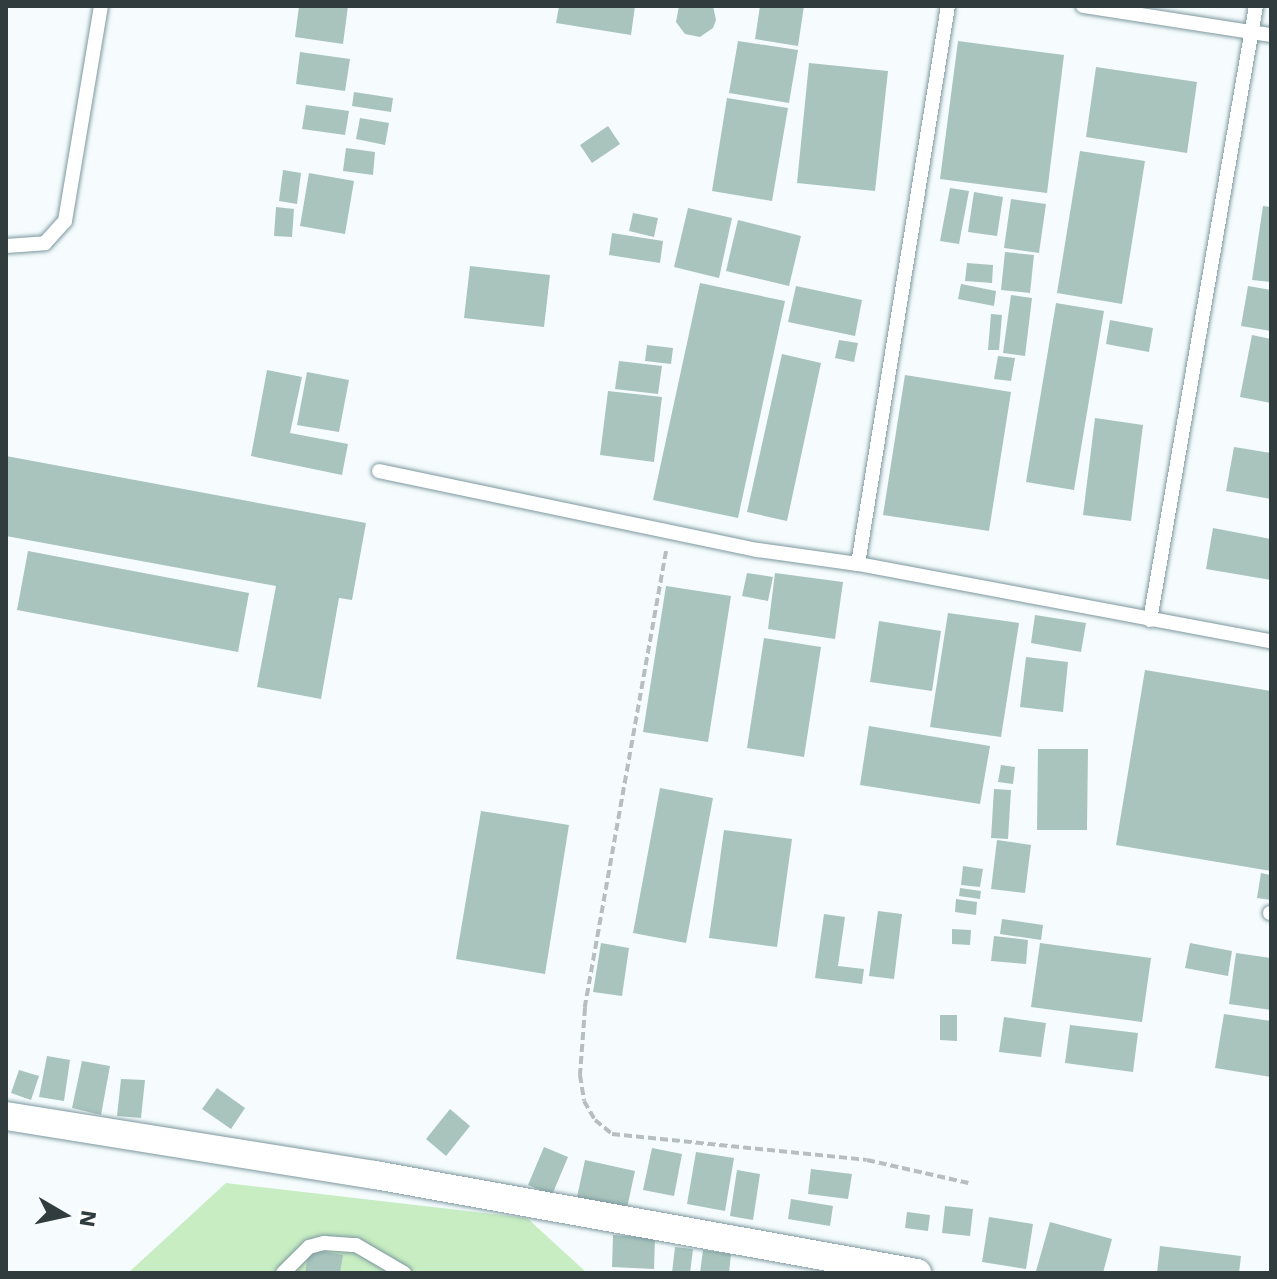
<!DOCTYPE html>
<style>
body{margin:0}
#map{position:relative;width:1277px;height:1279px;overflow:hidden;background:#f6fcfe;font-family:"Work Sans",sans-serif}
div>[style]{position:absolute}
.green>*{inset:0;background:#c8edc2}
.building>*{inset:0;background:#a8c4bc}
.path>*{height:4px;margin-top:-2px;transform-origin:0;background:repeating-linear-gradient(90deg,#b6bec0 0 8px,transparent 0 12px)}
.roads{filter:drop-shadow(0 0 2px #7c989e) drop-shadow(0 0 2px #7c989e)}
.service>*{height:14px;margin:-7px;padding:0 7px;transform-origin:7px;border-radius:7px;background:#fff}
.minor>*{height:28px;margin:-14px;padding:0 14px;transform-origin:14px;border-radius:14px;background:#fff}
span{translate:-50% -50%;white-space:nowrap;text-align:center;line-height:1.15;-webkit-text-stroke:6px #fff;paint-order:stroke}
.frame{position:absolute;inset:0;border:8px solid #303c3e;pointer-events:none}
.north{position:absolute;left:24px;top:1175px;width:80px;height:80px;-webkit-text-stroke:6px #fff;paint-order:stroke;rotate:99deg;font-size:22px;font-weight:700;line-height:32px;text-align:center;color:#303c3e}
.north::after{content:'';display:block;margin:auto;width:28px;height:36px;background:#303c3e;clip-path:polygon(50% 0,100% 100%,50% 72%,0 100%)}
</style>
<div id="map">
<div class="green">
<i style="clip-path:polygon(226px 1183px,527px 1218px,587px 1273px,128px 1273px)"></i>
</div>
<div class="building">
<i style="clip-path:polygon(299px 6px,348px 6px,343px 44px,295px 37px)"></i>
<i style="clip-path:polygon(559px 6px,635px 6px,631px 35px,556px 23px)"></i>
<i style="clip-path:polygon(679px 6px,713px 6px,716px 20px,713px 28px,700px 37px,685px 34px,676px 22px)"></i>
<i style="clip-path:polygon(760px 6px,804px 6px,798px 46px,755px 39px)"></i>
<i style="clip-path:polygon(738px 41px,798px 50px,789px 103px,729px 93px)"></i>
<i style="clip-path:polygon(958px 41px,1064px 55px,1047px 193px,940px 179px)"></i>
<i style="clip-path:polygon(300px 52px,350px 59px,345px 91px,296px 84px)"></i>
<i style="clip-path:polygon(809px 63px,888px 71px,875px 191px,797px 183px)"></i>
<i style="clip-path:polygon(1096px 67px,1197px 82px,1187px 153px,1086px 137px)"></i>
<i style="clip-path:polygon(354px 92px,393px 98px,391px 112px,352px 106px)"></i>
<i style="clip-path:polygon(727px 98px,788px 108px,772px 201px,712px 191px)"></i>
<i style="clip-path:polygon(306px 105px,349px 111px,345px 135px,302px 129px)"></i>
<i style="clip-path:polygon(360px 118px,389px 123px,385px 145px,356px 139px)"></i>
<i style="clip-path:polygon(608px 126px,620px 144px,592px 163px,580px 145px)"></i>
<i style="clip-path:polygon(346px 148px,375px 152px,373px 175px,343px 171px)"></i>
<i style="clip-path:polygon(1080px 151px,1145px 161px,1122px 304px,1057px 293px)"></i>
<i style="clip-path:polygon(283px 170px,301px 173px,297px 204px,279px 201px)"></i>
<i style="clip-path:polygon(309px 173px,354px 181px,345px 234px,300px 226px)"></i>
<i style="clip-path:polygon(950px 188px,969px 191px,959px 244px,940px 241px)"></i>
<i style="clip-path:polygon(974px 192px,1003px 197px,997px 236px,968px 232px)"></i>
<i style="clip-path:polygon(1011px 199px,1046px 204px,1039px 253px,1004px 248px)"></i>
<i style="clip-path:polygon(1263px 206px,1271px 207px,1271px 282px,1252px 280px)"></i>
<i style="clip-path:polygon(276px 207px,294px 209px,292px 237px,274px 236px)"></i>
<i style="clip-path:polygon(688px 208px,732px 218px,719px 278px,674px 267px)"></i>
<i style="clip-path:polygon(633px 213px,658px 218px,654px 237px,629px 231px)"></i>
<i style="clip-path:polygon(738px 220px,801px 236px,789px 286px,726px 271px)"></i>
<i style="clip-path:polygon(612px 233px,663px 241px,660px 263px,609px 255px)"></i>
<i style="clip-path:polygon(1005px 252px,1034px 255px,1030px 293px,1001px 290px)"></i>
<i style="clip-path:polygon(967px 263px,993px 265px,992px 283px,965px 281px)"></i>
<i style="clip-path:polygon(470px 266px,550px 275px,544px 327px,464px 318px)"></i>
<i style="clip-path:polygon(700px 283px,785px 301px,738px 518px,653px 500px)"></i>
<i style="clip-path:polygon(961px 284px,996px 291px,994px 306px,958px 299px)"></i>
<i style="clip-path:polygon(796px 286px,862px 300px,855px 336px,788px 322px)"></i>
<i style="clip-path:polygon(1248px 286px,1271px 290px,1271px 331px,1241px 326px)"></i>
<i style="clip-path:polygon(1011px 295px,1032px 298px,1025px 356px,1003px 353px)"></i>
<i style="clip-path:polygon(1056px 303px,1104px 311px,1074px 490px,1026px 482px)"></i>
<i style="clip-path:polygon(991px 314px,1002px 315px,999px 350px,988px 350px)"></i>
<i style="clip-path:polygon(1110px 320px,1153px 328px,1149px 352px,1106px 344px)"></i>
<i style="clip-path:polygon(1252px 335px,1271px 339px,1271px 403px,1240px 397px)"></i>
<i style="clip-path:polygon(839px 340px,858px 343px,854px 362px,835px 358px)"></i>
<i style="clip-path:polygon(647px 345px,673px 348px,671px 364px,645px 361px)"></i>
<i style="clip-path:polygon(782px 354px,821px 363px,787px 521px,747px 512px)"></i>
<i style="clip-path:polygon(998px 356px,1015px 358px,1011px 381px,994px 379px)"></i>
<i style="clip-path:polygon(619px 361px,662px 366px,658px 394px,615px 389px)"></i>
<i style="clip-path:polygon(267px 370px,302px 377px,290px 433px,348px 444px,342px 475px,251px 456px)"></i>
<i style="clip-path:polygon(307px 372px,349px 380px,339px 432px,297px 425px)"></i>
<i style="clip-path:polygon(905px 375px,1011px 392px,989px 531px,883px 515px)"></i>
<i style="clip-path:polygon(608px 391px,662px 397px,654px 462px,600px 455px)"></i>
<i style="clip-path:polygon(1095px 418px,1143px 425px,1131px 521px,1083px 515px)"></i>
<i style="clip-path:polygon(1234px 447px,1271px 453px,1271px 499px,1226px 491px)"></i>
<i style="clip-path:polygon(6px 456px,366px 523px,352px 600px,339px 598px,321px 699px,257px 687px,276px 586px,6px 536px)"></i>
<i style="clip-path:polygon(1213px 528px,1271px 539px,1271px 580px,1206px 569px)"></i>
<i style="clip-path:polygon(28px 551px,249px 593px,238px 652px,17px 610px)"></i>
<i style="clip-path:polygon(747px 573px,773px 577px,768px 601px,742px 596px)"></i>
<i style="clip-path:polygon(775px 573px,843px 582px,835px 639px,768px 629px)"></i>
<i style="clip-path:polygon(666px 586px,731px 596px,708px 742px,643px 732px)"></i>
<i style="clip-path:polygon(948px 613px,1019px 623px,1001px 737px,930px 727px)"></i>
<i style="clip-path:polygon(1035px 615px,1086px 623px,1081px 652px,1031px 643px)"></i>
<i style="clip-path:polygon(879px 621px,941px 631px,932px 691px,870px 682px)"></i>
<i style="clip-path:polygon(764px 638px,821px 647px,804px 757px,747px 748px)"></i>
<i style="clip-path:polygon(1026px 657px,1068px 662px,1063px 712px,1020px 707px)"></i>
<i style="clip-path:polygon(1145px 670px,1271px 691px,1271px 871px,1116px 845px)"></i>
<i style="clip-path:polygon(869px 726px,990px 746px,980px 804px,860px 785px)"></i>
<i style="clip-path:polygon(1038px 749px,1088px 749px,1087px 830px,1037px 830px)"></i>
<i style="clip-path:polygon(1001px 765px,1015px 767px,1013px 784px,998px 782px)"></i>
<i style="clip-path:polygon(660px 788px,713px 798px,686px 943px,633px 933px)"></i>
<i style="clip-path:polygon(994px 789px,1011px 790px,1008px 839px,991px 838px)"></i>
<i style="clip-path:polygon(481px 811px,569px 825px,545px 974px,456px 959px)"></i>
<i style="clip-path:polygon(724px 830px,792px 839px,777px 947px,709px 938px)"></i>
<i style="clip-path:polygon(997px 840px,1031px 845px,1025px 893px,991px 889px)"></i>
<i style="clip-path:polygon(963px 866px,983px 869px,980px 887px,961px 885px)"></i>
<i style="clip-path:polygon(1261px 873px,1271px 875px,1271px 900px,1257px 898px)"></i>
<i style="clip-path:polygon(960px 888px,981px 891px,980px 899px,959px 896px)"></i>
<i style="clip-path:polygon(956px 899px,977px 902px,976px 915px,955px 912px)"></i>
<i style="clip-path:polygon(878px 911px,902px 914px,894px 979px,869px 976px)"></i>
<i style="clip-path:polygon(824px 914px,845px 917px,838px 966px,864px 969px,862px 984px,815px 978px)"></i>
<i style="clip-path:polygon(1002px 919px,1043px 925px,1041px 940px,1000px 934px)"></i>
<i style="clip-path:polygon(952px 929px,971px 930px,970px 945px,952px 944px)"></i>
<i style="clip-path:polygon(994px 936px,1028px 940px,1026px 964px,991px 961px)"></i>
<i style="clip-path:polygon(601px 943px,629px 948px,622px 996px,593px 992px)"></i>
<i style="clip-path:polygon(1040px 943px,1151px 958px,1142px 1022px,1031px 1007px)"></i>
<i style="clip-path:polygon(1190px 943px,1232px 951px,1228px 976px,1185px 968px)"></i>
<i style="clip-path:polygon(1236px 953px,1271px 958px,1271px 1010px,1229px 1004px)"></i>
<i style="clip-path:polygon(1224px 1014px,1271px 1021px,1271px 1077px,1215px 1068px)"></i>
<i style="clip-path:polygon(940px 1015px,957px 1015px,957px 1041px,940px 1040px)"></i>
<i style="clip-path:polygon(1004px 1017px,1046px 1023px,1041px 1057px,999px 1052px)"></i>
<i style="clip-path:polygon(1070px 1025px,1138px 1033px,1133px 1072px,1065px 1063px)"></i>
<i style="clip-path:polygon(47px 1056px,70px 1060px,64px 1101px,39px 1097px)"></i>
<i style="clip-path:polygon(82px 1061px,110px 1066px,101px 1115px,72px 1108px)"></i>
<i style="clip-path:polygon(19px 1070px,39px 1076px,31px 1100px,11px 1093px)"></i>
<i style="clip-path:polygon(121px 1079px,145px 1080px,141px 1118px,117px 1116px)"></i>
<i style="clip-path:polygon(217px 1088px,245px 1108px,231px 1129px,202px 1109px)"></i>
<i style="clip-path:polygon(450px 1109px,470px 1126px,446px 1156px,426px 1139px)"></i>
<i style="clip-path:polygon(544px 1147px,568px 1157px,552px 1195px,528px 1185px)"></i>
<i style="clip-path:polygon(652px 1148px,682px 1154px,674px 1196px,643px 1190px)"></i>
<i style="clip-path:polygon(696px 1152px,734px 1158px,725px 1211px,687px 1204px)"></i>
<i style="clip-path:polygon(585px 1160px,635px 1171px,627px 1208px,577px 1197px)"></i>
<i style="clip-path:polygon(811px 1169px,852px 1174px,848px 1199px,808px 1194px)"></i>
<i style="clip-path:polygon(737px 1170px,760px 1174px,753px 1220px,730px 1216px)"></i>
<i style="clip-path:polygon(791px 1199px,833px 1206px,830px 1226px,788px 1219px)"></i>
<i style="clip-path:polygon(945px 1206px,973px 1209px,970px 1236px,942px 1233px)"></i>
<i style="clip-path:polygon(907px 1212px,930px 1215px,928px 1231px,905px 1228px)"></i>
<i style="clip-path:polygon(989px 1217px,1033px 1224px,1026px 1269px,982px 1262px)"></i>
<i style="clip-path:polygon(1050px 1222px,1112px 1239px,1103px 1273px,1036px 1271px)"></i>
<i style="clip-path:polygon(613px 1235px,655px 1238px,654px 1269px,612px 1267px)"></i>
<i style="clip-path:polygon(1160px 1246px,1241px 1256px,1239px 1273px,1157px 1273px)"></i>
<i style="clip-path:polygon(675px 1247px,693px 1249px,690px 1273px,672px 1273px)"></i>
<i style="clip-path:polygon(309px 1249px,343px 1255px,340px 1273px,305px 1273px)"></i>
<i style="clip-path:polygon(703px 1250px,731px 1254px,729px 1273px,700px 1273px)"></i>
</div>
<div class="path">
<i style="left:666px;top:551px;width:464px;rotate:100.1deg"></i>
<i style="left:585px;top:1008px;width:67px;rotate:94.3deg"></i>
<i style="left:580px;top:1075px;width:26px;rotate:81deg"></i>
<i style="left:584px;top:1101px;width:22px;rotate:60deg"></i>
<i style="left:595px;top:1120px;width:22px;rotate:39deg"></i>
<i style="left:612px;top:1134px;width:256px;rotate:5.8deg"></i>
<i style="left:867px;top:1160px;width:104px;rotate:12.8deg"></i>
</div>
<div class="roads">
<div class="service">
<i style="left:1083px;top:6px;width:190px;rotate:8.8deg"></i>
<i style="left:6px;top:246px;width:39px;rotate:-4deg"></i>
<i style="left:45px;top:243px;width:30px;rotate:-48deg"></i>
<i style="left:65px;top:221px;width:218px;rotate:-80.5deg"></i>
<i style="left:379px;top:471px;width:387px;rotate:11.8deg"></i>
<i style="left:758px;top:550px;width:101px;rotate:8deg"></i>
<i style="left:858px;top:564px;width:420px;rotate:10.6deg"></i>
<i style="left:858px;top:564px;width:565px;rotate:-80.84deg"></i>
<i style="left:1150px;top:620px;width:623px;rotate:-80.21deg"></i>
<i style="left:1270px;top:913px;width:1px"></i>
<i style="left:283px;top:1273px;width:37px;rotate:-45deg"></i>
<i style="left:309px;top:1247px;width:16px;rotate:-15deg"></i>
<i style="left:324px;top:1243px;width:32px;rotate:4deg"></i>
<i style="left:356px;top:1245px;width:56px;rotate:30.3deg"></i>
</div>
<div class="minor">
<i style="left:6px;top:1116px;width:374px;rotate:9.1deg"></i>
<i style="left:375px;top:1175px;width:551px;rotate:10.25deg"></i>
</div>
</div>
<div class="frame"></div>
<div class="north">N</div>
</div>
